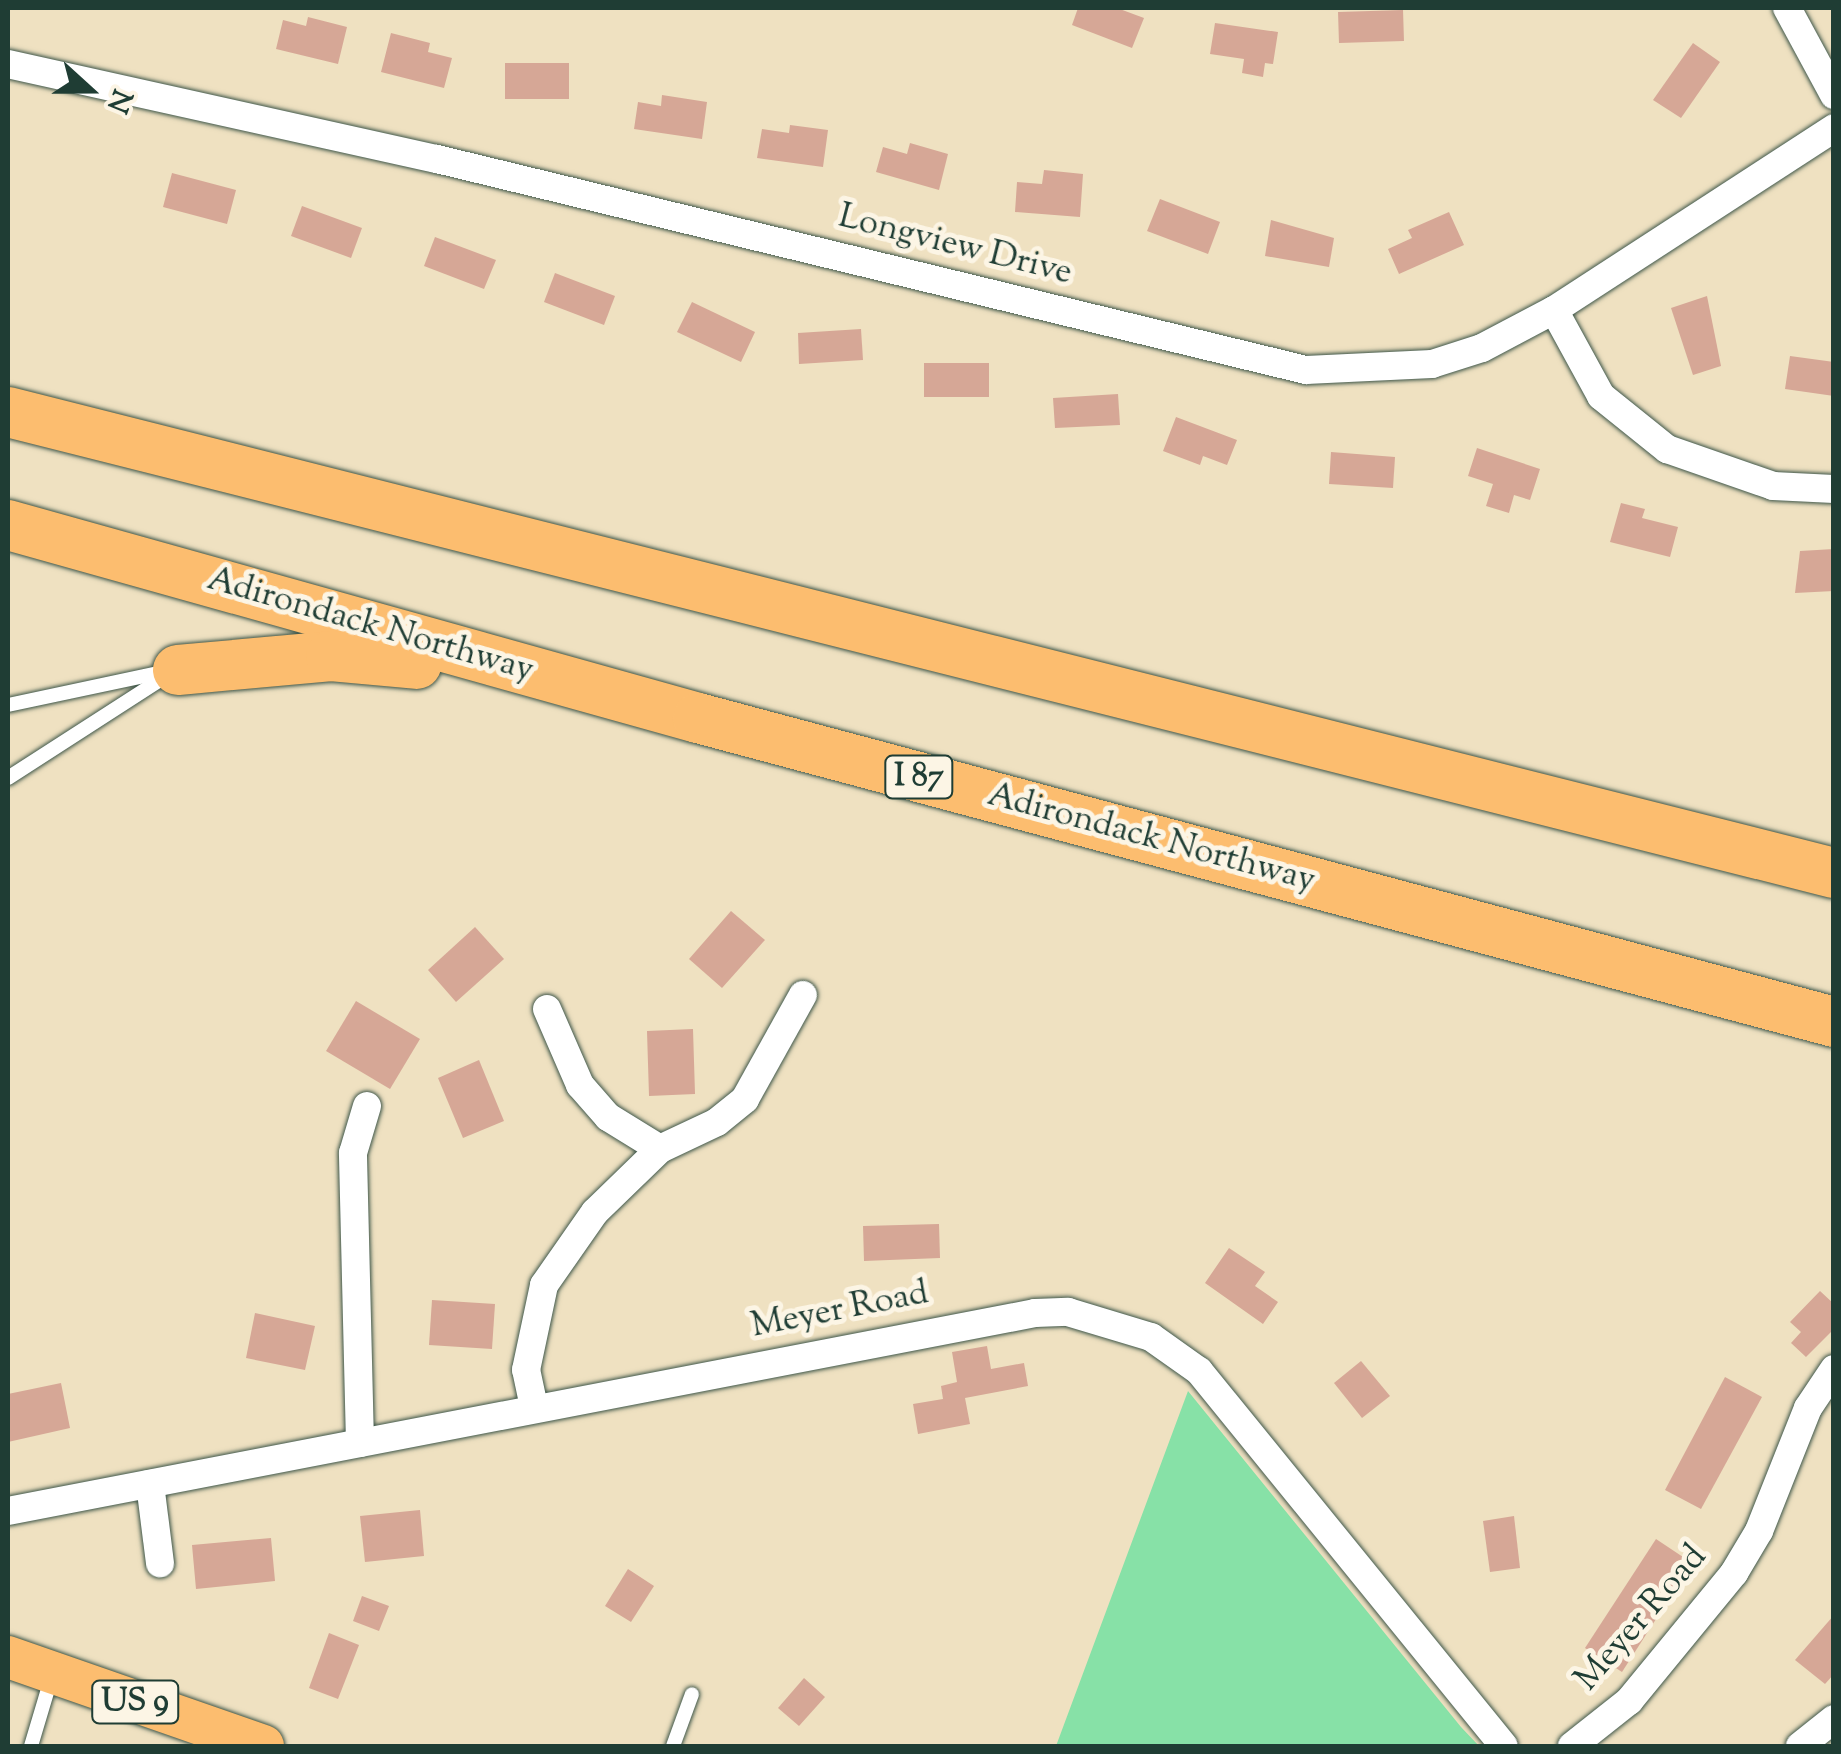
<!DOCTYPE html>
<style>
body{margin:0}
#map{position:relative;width:1841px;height:1754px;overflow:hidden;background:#efe1c1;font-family:"Sorts Mill Goudy",serif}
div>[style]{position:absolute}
.green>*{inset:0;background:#87e1a7}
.building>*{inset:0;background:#d6a796}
.roads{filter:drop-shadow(0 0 2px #3e5649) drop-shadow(0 0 2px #3e5649)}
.lane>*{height:14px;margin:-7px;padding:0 7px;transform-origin:7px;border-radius:7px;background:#fff}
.street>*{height:28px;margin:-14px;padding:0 14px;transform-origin:14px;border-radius:14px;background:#fff}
.primary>*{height:42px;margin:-21px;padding:0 21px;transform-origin:21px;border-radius:21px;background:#fcbd6f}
.highway>*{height:50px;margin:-25px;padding:0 25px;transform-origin:25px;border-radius:25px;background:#fcbd6f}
span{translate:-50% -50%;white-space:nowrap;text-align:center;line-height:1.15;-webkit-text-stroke:10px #fcf5e5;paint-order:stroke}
.shield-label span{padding:2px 8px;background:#fcf5e5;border:2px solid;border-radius:8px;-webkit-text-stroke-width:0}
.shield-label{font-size:32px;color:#1f3d34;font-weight:700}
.street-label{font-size:35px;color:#1f3d34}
.frame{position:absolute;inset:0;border:10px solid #1f3d34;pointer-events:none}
.north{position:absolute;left:40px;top:40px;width:100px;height:100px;-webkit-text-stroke:8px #fcf5e5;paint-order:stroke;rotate:111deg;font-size:28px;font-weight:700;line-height:40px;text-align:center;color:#1f3d34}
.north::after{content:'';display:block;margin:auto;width:35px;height:45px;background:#1f3d34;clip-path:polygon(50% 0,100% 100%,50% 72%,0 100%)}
</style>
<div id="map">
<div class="green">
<i style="clip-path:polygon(1188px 1391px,1461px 1727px,1479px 1746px,1056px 1746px)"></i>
</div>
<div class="building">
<i style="clip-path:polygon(1078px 8px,1117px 8px,1144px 18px,1132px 48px,1072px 25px)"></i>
<i style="clip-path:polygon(1403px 10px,1404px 41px,1339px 43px,1338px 12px)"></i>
<i style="clip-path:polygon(308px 17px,347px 27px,338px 64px,276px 49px,283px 20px,306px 26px)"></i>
<i style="clip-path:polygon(1215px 23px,1278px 32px,1273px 64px,1265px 63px,1263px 77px,1242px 73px,1244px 59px,1210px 54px)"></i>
<i style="clip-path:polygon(391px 33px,430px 43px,428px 52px,452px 58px,444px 88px,381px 72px)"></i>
<i style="clip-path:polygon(1693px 43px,1720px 62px,1681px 118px,1653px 100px)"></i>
<i style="clip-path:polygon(505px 63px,569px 63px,569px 99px,505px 99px)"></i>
<i style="clip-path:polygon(662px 95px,707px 102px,702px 139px,634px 129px,638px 102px,661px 106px)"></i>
<i style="clip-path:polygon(790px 125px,828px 130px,823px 167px,757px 158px,762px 129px,789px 133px)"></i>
<i style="clip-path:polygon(910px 143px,948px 154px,939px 190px,876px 172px,883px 147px,907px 154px)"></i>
<i style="clip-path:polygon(1044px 170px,1083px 174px,1080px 217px,1015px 212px,1017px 182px,1042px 184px)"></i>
<i style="clip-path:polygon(172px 173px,236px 190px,227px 224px,163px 207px)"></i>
<i style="clip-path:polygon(1160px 199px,1220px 222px,1208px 254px,1147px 231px)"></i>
<i style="clip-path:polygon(302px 206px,362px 228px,351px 258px,291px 236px)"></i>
<i style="clip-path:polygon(1449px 212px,1464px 245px,1399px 274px,1388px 249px,1412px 238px,1408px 230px)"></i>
<i style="clip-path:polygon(1271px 220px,1334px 238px,1329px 267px,1265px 256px)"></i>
<i style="clip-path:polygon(435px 237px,496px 260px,484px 289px,424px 266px)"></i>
<i style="clip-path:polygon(555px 273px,615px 296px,604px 325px,544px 302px)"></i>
<i style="clip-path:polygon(1707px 296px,1721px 366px,1693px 375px,1671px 308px)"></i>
<i style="clip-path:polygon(692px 302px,755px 332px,741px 362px,677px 332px)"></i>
<i style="clip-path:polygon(861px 329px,863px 360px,799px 364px,798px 333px)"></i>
<i style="clip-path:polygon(1790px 356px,1834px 362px,1834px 396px,1785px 389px)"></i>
<i style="clip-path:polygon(924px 363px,989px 363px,989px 397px,924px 397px)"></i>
<i style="clip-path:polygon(1118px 394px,1120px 425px,1055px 428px,1053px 398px)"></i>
<i style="clip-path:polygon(1176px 417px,1237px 440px,1227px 465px,1203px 456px,1200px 465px,1163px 451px)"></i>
<i style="clip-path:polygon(1477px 448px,1540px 469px,1530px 500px,1514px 495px,1509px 513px,1486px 506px,1493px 484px,1468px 476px)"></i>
<i style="clip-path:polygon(1331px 452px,1395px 457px,1393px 488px,1329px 484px)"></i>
<i style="clip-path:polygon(1621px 503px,1645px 509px,1642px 518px,1678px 527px,1670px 557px,1610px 542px)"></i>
<i style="clip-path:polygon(1834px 549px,1834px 591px,1795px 593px,1800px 551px)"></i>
<i style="clip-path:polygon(731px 911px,765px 940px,722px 988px,689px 959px)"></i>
<i style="clip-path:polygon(475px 927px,504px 959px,456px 1002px,428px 970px)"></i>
<i style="clip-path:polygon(356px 1001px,420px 1039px,390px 1089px,326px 1051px)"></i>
<i style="clip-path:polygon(693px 1029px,695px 1094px,649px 1096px,647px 1031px)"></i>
<i style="clip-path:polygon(479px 1060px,504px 1121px,463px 1138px,438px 1078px)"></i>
<i style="clip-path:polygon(939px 1224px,940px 1258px,864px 1261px,863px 1226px)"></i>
<i style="clip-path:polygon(1229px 1248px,1265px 1272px,1255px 1286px,1278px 1302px,1263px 1324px,1205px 1283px)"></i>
<i style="clip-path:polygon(1820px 1291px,1834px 1304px,1834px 1329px,1806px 1357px,1791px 1343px,1801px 1332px,1790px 1322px)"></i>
<i style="clip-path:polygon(432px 1300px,495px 1304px,492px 1349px,429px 1345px)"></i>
<i style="clip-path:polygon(255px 1313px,315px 1326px,305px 1370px,246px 1358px)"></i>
<i style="clip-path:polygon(987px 1346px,991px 1369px,1024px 1363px,1028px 1386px,965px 1398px,970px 1424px,918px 1434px,913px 1404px,943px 1399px,941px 1386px,957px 1382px,952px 1352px)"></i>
<i style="clip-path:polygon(1361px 1361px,1390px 1396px,1362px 1418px,1334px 1383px)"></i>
<i style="clip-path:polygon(1725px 1377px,1762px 1397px,1701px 1509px,1665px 1490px)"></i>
<i style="clip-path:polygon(61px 1383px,70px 1428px,8px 1442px,8px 1394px)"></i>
<i style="clip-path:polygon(420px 1510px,424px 1556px,365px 1562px,360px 1516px)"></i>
<i style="clip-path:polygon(1514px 1516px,1520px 1568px,1490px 1572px,1483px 1521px)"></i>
<i style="clip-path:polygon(271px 1538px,275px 1581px,196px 1589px,192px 1545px)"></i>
<i style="clip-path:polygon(1656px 1539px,1692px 1563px,1622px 1672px,1585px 1648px)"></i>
<i style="clip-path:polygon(628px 1569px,654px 1586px,631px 1622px,605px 1606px)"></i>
<i style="clip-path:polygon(362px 1596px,389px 1606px,379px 1631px,353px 1621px)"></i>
<i style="clip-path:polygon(1834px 1615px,1834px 1674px,1825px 1684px,1795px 1660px)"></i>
<i style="clip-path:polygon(329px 1633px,359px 1645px,338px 1699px,309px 1688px)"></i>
<i style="clip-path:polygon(804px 1678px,825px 1697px,799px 1726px,778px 1708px)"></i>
</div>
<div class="roads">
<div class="lane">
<i style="left:8px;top:705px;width:164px;rotate:-12deg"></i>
<i style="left:8px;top:778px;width:194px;rotate:-32.8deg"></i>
<i style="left:31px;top:1746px;width:70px;rotate:-73.4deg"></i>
<i style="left:673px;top:1746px;width:55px;rotate:-69.9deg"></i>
</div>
<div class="street">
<i style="left:1787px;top:8px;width:99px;rotate:61.6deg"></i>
<i style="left:8px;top:64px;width:439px;rotate:12.5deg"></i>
<i style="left:437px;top:159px;width:894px;rotate:13.65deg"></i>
<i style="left:1306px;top:370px;width:126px;rotate:-2.7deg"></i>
<i style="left:1432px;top:364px;width:52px;rotate:-17.7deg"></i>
<i style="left:1482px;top:348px;width:81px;rotate:-27.8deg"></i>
<i style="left:1554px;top:310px;width:334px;rotate:-33deg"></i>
<i style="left:1554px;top:310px;width:98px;rotate:61.3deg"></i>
<i style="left:1601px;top:396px;width:85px;rotate:38.8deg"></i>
<i style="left:1667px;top:449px;width:112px;rotate:19.2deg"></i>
<i style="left:1773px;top:486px;width:61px;rotate:2.8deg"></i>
<i style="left:547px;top:1009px;width:83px;rotate:66.5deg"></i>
<i style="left:580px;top:1085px;width:43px;rotate:48.8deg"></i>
<i style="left:608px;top:1117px;width:61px;rotate:31.6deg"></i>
<i style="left:534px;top:1407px;width:38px;rotate:-102deg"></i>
<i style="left:526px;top:1370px;width:87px;rotate:-78deg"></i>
<i style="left:544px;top:1285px;width:89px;rotate:-55.1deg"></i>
<i style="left:595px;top:1212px;width:91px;rotate:-44.1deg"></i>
<i style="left:660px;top:1149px;width:63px;rotate:-25.3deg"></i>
<i style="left:717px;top:1122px;width:36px;rotate:-39deg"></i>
<i style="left:745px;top:1099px;width:119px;rotate:-60.9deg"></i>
<i style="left:360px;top:1443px;width:290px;rotate:-91.4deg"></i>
<i style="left:353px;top:1153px;width:49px;rotate:-73.4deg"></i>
<i style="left:150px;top:1484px;width:80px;rotate:82.8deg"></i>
<i style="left:8px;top:1511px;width:1046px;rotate:-10.91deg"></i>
<i style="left:1035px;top:1313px;width:33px;rotate:-2deg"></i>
<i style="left:1068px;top:1312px;width:87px;rotate:16.8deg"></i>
<i style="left:1151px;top:1337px;width:59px;rotate:35.3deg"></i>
<i style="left:1199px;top:1371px;width:483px;rotate:50.9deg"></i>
<i style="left:1572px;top:1746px;width:73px;rotate:-38.3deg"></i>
<i style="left:1629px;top:1701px;width:166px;rotate:-50.6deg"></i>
<i style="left:1734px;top:1573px;width:49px;rotate:-59.2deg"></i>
<i style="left:1759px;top:1531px;width:132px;rotate:-68.3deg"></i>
<i style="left:1808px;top:1408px;width:47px;rotate:-56.3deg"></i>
<i style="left:1800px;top:1746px;width:43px;rotate:-38.5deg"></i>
</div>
<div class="primary">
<i style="left:8px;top:1657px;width:270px;rotate:19.2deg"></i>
</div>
<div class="highway">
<i style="left:8px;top:412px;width:1883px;rotate:14.17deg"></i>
<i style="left:8px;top:525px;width:716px;rotate:15.63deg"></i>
<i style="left:698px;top:718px;width:1176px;rotate:14.98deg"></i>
<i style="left:178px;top:670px;width:154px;rotate:-5.2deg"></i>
<i style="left:331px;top:656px;width:86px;rotate:5.3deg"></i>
</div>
</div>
<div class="shield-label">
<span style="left:919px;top:777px">I 87</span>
<span style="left:135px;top:1702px">US 9</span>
</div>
<div class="street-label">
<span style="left:955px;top:246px;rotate:14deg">Longview Drive</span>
<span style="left:370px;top:626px;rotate:16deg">Adirondack Northway</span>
<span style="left:1151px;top:839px;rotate:15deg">Adirondack Northway</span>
<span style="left:840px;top:1311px;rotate:-11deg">Meyer Road</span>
<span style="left:1642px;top:1619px;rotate:-49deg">Meyer Road</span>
</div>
<div class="frame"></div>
<div class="north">N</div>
</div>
